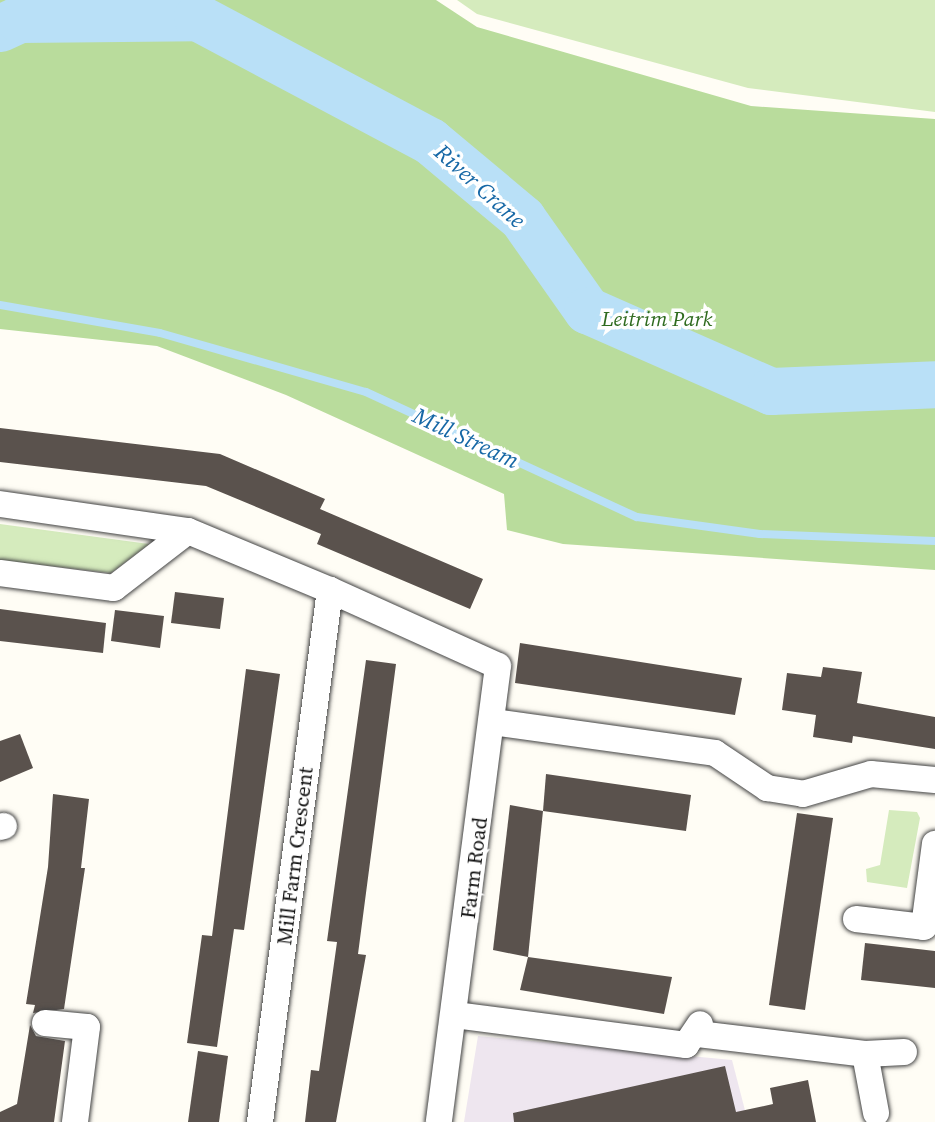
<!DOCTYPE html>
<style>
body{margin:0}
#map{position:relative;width:935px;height:1122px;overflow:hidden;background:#fffdf5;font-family:"Source Serif 4",serif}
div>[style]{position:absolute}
.industrial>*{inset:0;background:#eee6ef}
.green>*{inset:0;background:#d5ebbd}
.forest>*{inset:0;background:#b9dc9c}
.stream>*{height:8px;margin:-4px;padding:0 4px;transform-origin:4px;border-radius:4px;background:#b9e0f7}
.river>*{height:47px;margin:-23.5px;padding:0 23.5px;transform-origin:23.5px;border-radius:23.5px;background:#b9e0f7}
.building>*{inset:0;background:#5a524d}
.roads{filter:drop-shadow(0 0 2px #444) drop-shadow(0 0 2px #444)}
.minor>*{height:26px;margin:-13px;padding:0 13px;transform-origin:13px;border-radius:13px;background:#fff}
span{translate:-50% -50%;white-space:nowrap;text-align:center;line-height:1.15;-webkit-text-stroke:7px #fff;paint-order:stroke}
.park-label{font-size:21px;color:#2f6b1f;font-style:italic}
.street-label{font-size:21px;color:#111}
.water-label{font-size:23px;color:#1768a6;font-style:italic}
</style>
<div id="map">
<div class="industrial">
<i style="clip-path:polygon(478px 1036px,732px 1060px,748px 1122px,464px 1122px)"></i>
</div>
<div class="green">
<i style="clip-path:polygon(457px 0,935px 0,935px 112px,748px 88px,477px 14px)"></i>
<i style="clip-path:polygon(0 524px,149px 544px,111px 573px,0 560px)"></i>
<i style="clip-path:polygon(889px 810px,917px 812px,920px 818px,907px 888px,867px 882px,866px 869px,880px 865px)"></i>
</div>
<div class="forest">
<i style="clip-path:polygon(0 0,436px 0,477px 27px,751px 106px,935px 119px,935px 570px,563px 544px,507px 530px,504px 494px,286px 395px,157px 346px,0 329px)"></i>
</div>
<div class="stream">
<i style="left:0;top:305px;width:162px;rotate:9.9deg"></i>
<i style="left:160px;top:333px;width:214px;rotate:16deg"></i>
<i style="left:366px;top:392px;width:298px;rotate:24.8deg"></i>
<i style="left:637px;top:517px;width:124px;rotate:7.9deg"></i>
<i style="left:760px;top:534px;width:175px;rotate:2.3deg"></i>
</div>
<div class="river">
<i style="left:0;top:28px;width:21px;rotate:-25deg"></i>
<i style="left:19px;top:19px;width:178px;rotate:-0.6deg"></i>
<i style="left:197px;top:17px;width:264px;rotate:28deg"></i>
<i style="left:430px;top:141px;width:120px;rotate:39.9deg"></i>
<i style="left:522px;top:218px;width:113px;rotate:54.8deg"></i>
<i style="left:587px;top:310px;width:201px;rotate:23.8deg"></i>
<i style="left:771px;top:391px;width:164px;rotate:-2.4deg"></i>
</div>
<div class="building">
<i style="clip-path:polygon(0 428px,220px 454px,325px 499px,320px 509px,483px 579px,470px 609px,317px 544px,321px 534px,206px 486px,0 462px)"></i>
<i style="clip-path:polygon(175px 592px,224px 598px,220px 629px,171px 623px)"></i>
<i style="clip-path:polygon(0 609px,106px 623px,103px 653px,0 641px)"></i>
<i style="clip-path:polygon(115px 610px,164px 616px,160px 648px,111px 641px)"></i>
<i style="clip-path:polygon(520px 643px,742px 678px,735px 715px,515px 683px)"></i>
<i style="clip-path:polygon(366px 660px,396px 664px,358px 954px,366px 955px,336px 1122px,305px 1122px,311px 1070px,319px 1071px,337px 942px,327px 941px)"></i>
<i style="clip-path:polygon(823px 667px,862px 672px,857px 703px,935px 717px,935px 749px,853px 736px,852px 743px,813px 737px,816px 715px,782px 710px,787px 673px,821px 677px)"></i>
<i style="clip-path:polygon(246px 669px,280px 674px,244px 930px,234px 929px,217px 1047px,187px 1043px,202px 935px,212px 936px)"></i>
<i style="clip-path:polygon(20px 734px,33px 768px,0 782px,0 741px)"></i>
<i style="clip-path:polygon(546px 774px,691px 795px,686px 831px,543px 811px)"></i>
<i style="clip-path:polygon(53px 794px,89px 799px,81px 868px,85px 868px,64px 1009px,33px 1013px,35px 1005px,26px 1004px,48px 867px)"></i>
<i style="clip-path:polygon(510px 805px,543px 811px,528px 957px,493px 950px)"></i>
<i style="clip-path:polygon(797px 813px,833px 818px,805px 1010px,769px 1005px)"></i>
<i style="clip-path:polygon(865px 943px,935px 951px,935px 988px,861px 980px)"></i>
<i style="clip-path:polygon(528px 957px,672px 977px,664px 1014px,520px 990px)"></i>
<i style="clip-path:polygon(30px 1025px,36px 1036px,65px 1041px,54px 1122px,0 1122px,0 1112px,17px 1104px)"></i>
<i style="clip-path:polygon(198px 1051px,228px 1056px,219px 1122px,188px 1122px)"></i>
<i style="clip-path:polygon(725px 1066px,736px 1112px,773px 1104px,770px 1088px,808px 1080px,816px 1122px,514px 1122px,513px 1113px)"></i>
</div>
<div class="roads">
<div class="minor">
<i style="left:0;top:504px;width:190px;rotate:8.2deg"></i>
<i style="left:188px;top:531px;width:154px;rotate:22.6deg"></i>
<i style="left:330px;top:590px;width:537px;rotate:97.5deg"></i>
<i style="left:0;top:573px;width:115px;rotate:7.5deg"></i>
<i style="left:114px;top:588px;width:93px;rotate:-37.6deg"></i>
<i style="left:330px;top:590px;width:184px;rotate:24.3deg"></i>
<i style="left:498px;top:666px;width:460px;rotate:97.4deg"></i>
<i style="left:493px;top:722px;width:224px;rotate:7.9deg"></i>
<i style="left:715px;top:753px;width:63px;rotate:33.9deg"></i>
<i style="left:767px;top:788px;width:36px;rotate:9deg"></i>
<i style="left:803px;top:794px;width:71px;rotate:-16.4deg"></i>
<i style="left:871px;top:774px;width:64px;rotate:5.4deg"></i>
<i style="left:0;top:827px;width:4px;rotate:-14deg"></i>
<i style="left:856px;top:919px;width:68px;rotate:6.7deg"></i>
<i style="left:924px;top:927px;width:84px;rotate:-82.5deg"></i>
<i style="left:455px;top:1015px;width:233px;rotate:7.4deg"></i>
<i style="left:686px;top:1045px;width:25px;rotate:-56deg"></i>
<i style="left:45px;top:1023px;width:42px;rotate:5.4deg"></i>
<i style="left:87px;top:1027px;width:96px;rotate:97.2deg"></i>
<i style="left:698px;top:1034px;width:168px;rotate:6.8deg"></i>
<i style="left:865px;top:1054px;width:60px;rotate:79.4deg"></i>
<i style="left:865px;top:1054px;width:39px;rotate:-3deg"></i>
</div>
</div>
<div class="park-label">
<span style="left:657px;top:319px">Leitrim Park</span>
</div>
<div class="street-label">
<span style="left:295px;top:856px;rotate:-83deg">Mill Farm Crescent</span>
<span style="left:474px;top:868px;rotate:-83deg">Farm Road</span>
</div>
<div class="water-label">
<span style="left:480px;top:186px;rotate:42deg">River Crane</span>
<span style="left:466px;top:438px;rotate:25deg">Mill Stream</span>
</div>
</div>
